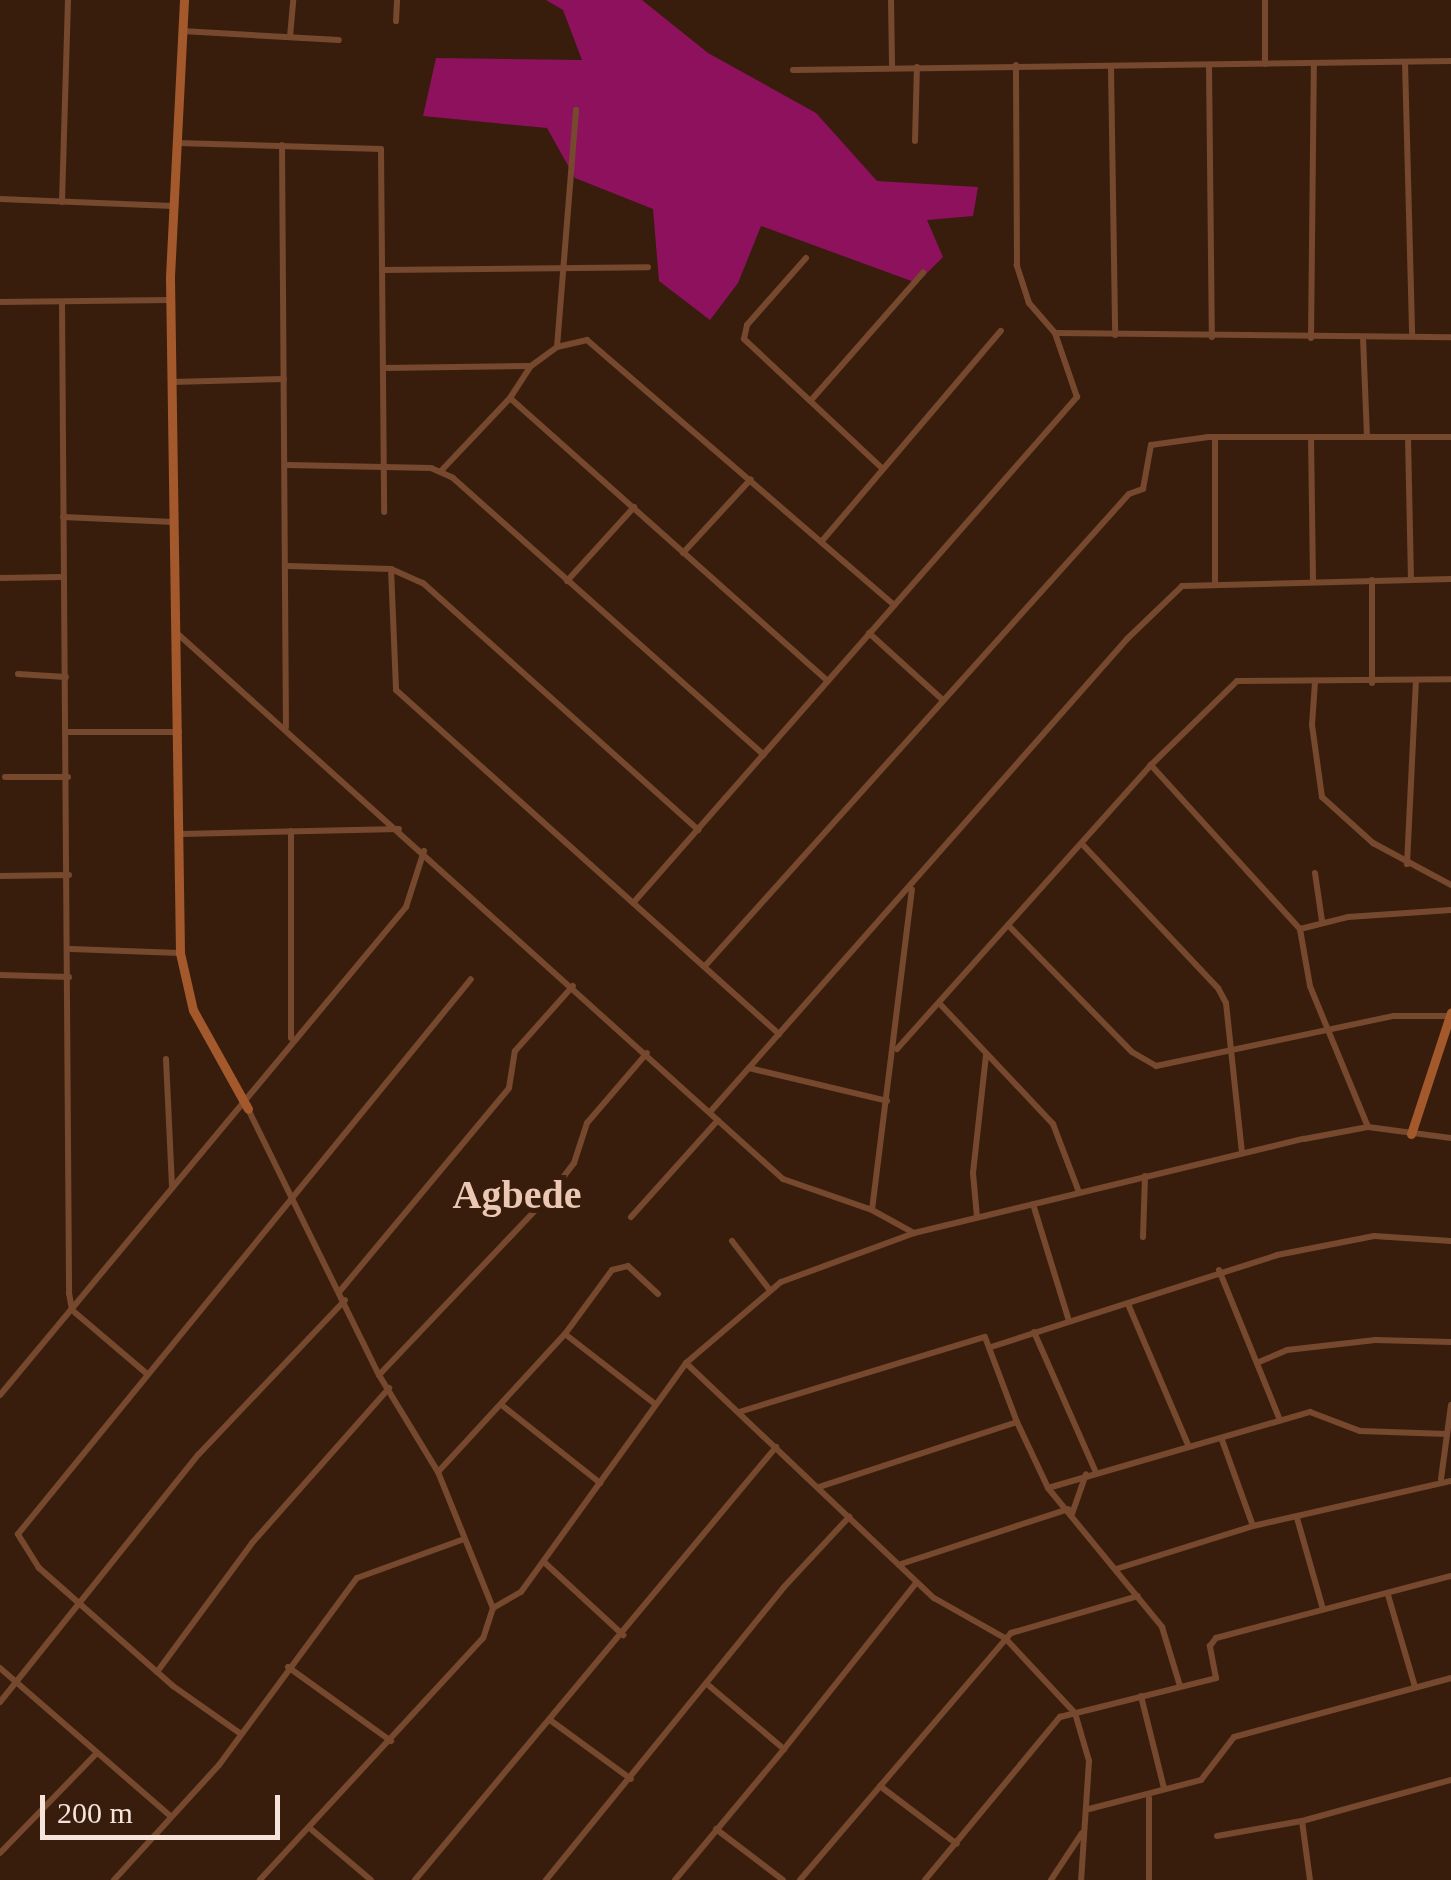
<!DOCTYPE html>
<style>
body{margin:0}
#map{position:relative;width:1451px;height:1880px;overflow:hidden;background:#381d0d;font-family:Georgia,serif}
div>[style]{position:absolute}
.forest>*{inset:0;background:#8d115d}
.street>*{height:6px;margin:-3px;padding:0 3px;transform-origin:3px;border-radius:3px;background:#76482d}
.secondary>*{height:9px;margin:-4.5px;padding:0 4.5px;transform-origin:4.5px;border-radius:4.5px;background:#a3592b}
span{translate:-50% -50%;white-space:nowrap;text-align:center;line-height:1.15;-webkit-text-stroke:10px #381d0d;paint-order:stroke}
.quarter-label{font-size:40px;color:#ecc8b4;font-weight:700}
.scale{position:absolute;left:40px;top:1795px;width:240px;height:45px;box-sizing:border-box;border:5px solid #f6e3d9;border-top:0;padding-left:12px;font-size:30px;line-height:35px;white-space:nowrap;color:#f6e3d9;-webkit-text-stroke:8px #381d0d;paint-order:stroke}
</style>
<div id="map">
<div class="forest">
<i style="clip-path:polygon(546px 0,642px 0,708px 53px,816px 113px,877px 181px,978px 187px,973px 216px,927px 220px,943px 257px,917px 283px,761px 226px,738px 283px,710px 320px,659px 281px,653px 209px,575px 178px,547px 128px,423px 116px,436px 58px,582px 60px,563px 10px)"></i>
</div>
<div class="street">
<i style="left:891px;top:0;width:65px;rotate:89.1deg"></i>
<i style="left:1265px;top:0;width:64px;rotate:90deg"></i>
<i style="left:396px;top:21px;width:21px;rotate:-87deg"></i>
<i style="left:182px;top:31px;width:157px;rotate:3.3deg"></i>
<i style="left:290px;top:37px;width:37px;rotate:-85deg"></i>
<i style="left:1405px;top:62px;width:274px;rotate:88.5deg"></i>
<i style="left:1209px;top:65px;width:272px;rotate:89.4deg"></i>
<i style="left:1111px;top:68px;width:267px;rotate:89.1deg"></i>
<i style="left:793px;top:70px;width:658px;rotate:-0.78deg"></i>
<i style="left:915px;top:141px;width:74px;rotate:-88.5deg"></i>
<i style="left:177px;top:143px;width:204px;rotate:1.7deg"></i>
<i style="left:381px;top:149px;width:363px;rotate:89.5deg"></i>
<i style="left:282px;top:145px;width:582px;rotate:89.61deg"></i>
<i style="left:0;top:199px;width:173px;rotate:2.3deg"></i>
<i style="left:62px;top:202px;width:202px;rotate:-88.3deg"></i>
<i style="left:806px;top:258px;width:89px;rotate:131.4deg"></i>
<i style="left:747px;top:325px;width:14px;rotate:102deg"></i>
<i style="left:744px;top:339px;width:190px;rotate:43.1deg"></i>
<i style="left:382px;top:270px;width:266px;rotate:-0.6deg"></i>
<i style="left:0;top:302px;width:171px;rotate:-0.7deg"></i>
<i style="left:62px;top:303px;width:990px;rotate:89.59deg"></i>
<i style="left:69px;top:1293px;width:17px;rotate:80deg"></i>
<i style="left:72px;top:1310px;width:97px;rotate:40.4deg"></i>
<i style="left:1055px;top:333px;width:396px;rotate:0.6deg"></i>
<i style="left:1363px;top:337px;width:100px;rotate:87.7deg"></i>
<i style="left:1311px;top:338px;width:273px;rotate:-89.4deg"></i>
<i style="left:557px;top:347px;width:238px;rotate:-85.4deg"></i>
<i style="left:383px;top:368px;width:147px;rotate:-0.8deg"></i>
<i style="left:172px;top:382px;width:112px;rotate:-1.5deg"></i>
<i style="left:510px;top:398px;width:424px;rotate:41.7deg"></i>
<i style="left:813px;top:398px;width:167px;rotate:-48.7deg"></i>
<i style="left:1215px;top:437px;width:145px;rotate:90deg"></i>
<i style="left:1311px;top:437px;width:143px;rotate:89.2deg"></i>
<i style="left:1408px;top:437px;width:143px;rotate:88.8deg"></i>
<i style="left:288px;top:465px;width:143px;rotate:1.2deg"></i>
<i style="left:431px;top:468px;width:24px;rotate:24deg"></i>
<i style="left:453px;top:478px;width:416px;rotate:41.7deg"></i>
<i style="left:441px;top:471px;width:100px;rotate:-46.6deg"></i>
<i style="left:510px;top:398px;width:38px;rotate:-57deg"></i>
<i style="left:531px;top:366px;width:32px;rotate:-36deg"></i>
<i style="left:557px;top:347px;width:31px;rotate:-13deg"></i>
<i style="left:587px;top:340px;width:406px;rotate:40.8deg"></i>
<i style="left:63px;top:517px;width:111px;rotate:2.6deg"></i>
<i style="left:822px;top:541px;width:276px;rotate:-49.6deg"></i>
<i style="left:683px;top:553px;width:100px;rotate:-47.4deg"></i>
<i style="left:288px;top:566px;width:103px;rotate:1.7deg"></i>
<i style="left:391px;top:569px;width:35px;rotate:24deg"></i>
<i style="left:423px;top:583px;width:370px;rotate:41.9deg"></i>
<i style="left:391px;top:569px;width:121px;rotate:87.6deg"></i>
<i style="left:396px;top:690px;width:515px;rotate:41.93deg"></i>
<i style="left:0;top:578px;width:62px;rotate:-0.9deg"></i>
<i style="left:1372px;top:580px;width:103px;rotate:90deg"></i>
<i style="left:567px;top:581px;width:100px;rotate:-47.8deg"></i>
<i style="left:869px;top:633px;width:100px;rotate:42.2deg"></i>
<i style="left:179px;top:635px;width:813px;rotate:42.01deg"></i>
<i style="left:783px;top:1179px;width:94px;rotate:19.2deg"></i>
<i style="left:872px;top:1210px;width:48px;rotate:28.7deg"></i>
<i style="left:18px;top:674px;width:48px;rotate:3.6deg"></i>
<i style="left:1315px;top:682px;width:43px;rotate:94deg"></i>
<i style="left:1312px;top:725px;width:73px;rotate:82.1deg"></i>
<i style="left:1322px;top:797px;width:69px;rotate:42deg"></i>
<i style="left:1373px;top:843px;width:89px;rotate:28.3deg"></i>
<i style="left:68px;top:732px;width:111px"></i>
<i style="left:5px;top:777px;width:63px"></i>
<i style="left:181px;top:834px;width:218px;rotate:-1.3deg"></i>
<i style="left:1084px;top:846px;width:195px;rotate:46.7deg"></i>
<i style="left:1218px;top:988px;width:17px;rotate:62deg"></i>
<i style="left:1226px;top:1003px;width:151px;rotate:83.9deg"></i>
<i style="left:1407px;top:864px;width:184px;rotate:-87.2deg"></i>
<i style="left:1315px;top:873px;width:49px;rotate:81.7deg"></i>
<i style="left:0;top:876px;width:69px;rotate:-0.8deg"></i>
<i style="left:634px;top:902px;width:672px;rotate:-48.74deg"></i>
<i style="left:1077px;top:397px;width:68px;rotate:-109deg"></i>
<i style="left:1055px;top:333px;width:40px;rotate:-131deg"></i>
<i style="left:1029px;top:303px;width:40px;rotate:-108deg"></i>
<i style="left:1017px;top:265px;width:200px;rotate:-90.3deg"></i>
<i style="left:1008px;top:925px;width:177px;rotate:45.7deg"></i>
<i style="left:1132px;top:1052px;width:28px;rotate:30deg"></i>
<i style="left:1156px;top:1066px;width:243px;rotate:-11.9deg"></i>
<i style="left:1394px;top:1016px;width:56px"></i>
<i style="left:1300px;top:929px;width:49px;rotate:-14deg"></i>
<i style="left:1348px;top:917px;width:103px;rotate:-3.9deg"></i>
<i style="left:71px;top:949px;width:109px;rotate:2.1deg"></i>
<i style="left:705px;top:966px;width:634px;rotate:-48.07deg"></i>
<i style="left:1129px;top:494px;width:15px;rotate:-20deg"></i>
<i style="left:1143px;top:489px;width:45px;rotate:-79.7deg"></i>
<i style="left:1151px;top:445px;width:58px;rotate:-8deg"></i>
<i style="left:1208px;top:437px;width:243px"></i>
<i style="left:0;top:975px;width:69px;rotate:1.7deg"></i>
<i style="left:940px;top:1004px;width:165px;rotate:46.7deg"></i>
<i style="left:1053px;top:1124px;width:73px;rotate:69.1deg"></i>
<i style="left:291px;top:1038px;width:207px;rotate:-90deg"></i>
<i style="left:897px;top:1049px;width:381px;rotate:-48.2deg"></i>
<i style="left:166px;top:1059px;width:129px;rotate:87.3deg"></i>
<i style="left:749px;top:1068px;width:142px;rotate:13.4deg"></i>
<i style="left:248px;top:1109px;width:297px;rotate:63.8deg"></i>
<i style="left:379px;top:1375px;width:114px;rotate:58.7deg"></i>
<i style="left:438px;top:1472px;width:147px;rotate:68deg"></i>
<i style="left:493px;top:1608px;width:32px;rotate:108deg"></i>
<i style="left:483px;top:1638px;width:329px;rotate:132.7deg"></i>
<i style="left:710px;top:1112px;width:631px;rotate:-48.6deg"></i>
<i style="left:1127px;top:639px;width:76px;rotate:-43.9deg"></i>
<i style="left:1182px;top:586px;width:269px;rotate:-1.5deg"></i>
<i style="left:1368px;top:1127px;width:152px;rotate:-112.4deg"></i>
<i style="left:1310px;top:986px;width:58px;rotate:-100deg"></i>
<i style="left:1300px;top:929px;width:222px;rotate:-132.3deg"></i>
<i style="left:1151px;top:765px;width:120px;rotate:-44.3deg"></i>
<i style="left:1237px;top:681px;width:214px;rotate:-0.5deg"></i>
<i style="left:1033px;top:1204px;width:122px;rotate:72.9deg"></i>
<i style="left:872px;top:1210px;width:323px;rotate:-82.9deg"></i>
<i style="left:631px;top:1217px;width:130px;rotate:-48.1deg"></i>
<i style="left:977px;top:1217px;width:44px;rotate:-95.2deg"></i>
<i style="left:973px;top:1173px;width:118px;rotate:-83.7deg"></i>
<i style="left:1143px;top:1237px;width:61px;rotate:-88.1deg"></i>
<i style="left:732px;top:1241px;width:61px;rotate:52.4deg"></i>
<i style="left:1219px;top:1270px;width:162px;rotate:67.9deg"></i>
<i style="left:340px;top:1291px;width:264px;rotate:-50.2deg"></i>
<i style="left:509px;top:1088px;width:37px;rotate:-81deg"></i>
<i style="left:515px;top:1051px;width:87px;rotate:-48.3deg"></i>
<i style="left:1128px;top:1304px;width:153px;rotate:66.9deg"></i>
<i style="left:1034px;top:1332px;width:151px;rotate:66.2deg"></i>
<i style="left:565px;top:1334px;width:113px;rotate:37.8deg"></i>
<i style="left:991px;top:1347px;width:300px;rotate:-17.8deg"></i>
<i style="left:1277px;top:1255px;width:99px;rotate:-11.1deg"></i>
<i style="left:1374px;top:1236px;width:77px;rotate:3.7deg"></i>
<i style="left:1259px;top:1362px;width:30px;rotate:-23deg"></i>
<i style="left:1287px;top:1350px;width:89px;rotate:-6.5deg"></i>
<i style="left:1375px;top:1340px;width:76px;rotate:1.5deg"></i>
<i style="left:686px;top:1363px;width:342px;rotate:43.5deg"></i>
<i style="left:934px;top:1598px;width:81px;rotate:29.4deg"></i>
<i style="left:1005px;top:1638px;width:103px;rotate:47deg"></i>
<i style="left:1075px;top:1713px;width:50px;rotate:73.7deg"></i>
<i style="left:1089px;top:1761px;width:119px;rotate:93.8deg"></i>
<i style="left:379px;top:1375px;width:245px;rotate:-46.5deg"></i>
<i style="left:548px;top:1197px;width:43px;rotate:-52.6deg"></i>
<i style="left:574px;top:1163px;width:42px;rotate:-72deg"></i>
<i style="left:587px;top:1123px;width:92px;rotate:-49.4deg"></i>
<i style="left:0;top:1395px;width:635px;rotate:-50.24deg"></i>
<i style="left:406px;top:907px;width:59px;rotate:-72.2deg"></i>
<i style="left:503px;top:1406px;width:124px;rotate:38.4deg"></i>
<i style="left:739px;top:1412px;width:257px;rotate:-17deg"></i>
<i style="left:985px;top:1337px;width:91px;rotate:69.4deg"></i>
<i style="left:1017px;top:1422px;width:208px;rotate:161.8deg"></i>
<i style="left:1017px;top:1422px;width:73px;rotate:64.8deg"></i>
<i style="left:1048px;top:1488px;width:180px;rotate:50.6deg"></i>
<i style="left:1162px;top:1627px;width:62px;rotate:73deg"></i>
<i style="left:1222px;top:1440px;width:91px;rotate:70.2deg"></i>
<i style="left:438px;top:1472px;width:188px;rotate:-47.4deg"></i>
<i style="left:565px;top:1334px;width:79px;rotate:-53.7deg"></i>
<i style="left:612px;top:1270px;width:16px;rotate:-14deg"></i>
<i style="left:628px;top:1266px;width:41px;rotate:43deg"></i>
<i style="left:1441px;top:1479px;width:75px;rotate:-82.3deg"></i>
<i style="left:1048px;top:1488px;width:273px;rotate:-16.2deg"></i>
<i style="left:1310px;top:1412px;width:53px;rotate:20.8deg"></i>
<i style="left:1360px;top:1431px;width:87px;rotate:2deg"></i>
<i style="left:1072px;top:1514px;width:42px;rotate:-70.7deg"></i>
<i style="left:1297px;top:1518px;width:95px;rotate:74.1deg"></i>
<i style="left:544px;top:1562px;width:108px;rotate:42.7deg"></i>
<i style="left:901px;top:1564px;width:176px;rotate:-18.2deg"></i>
<i style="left:1116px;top:1569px;width:144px;rotate:-17.4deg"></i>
<i style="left:1253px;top:1526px;width:203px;rotate:-12.8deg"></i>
<i style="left:1388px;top:1595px;width:96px;rotate:73.6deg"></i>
<i style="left:493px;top:1608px;width:32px;rotate:-30deg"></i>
<i style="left:521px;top:1592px;width:282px;rotate:-54.2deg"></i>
<i style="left:686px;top:1363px;width:125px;rotate:-40.5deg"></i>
<i style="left:781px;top:1282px;width:142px;rotate:-20.2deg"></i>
<i style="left:914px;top:1233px;width:401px;rotate:-13.6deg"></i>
<i style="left:1304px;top:1139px;width:65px;rotate:-10.6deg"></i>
<i style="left:1368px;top:1127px;width:84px;rotate:7.5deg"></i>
<i style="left:288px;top:1667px;width:127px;rotate:35.7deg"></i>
<i style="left:0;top:1668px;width:223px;rotate:41deg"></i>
<i style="left:157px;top:1672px;width:160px;rotate:-53.6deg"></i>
<i style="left:252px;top:1543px;width:207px;rotate:-48.5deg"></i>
<i style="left:707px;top:1684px;width:101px;rotate:40.2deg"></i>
<i style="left:784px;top:1749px;width:213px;rotate:-51.5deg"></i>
<i style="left:1141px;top:1696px;width:95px;rotate:76deg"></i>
<i style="left:0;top:1702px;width:318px;rotate:-51.3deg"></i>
<i style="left:199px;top:1454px;width:212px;rotate:-46.5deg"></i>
<i style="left:550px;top:1720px;width:100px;rotate:36.1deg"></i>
<i style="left:241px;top:1734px;width:83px;rotate:-144.8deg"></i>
<i style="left:173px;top:1686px;width:179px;rotate:-138.6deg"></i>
<i style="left:39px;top:1568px;width:40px;rotate:-122deg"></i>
<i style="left:18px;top:1534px;width:716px;rotate:-50.78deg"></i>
<i style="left:880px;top:1786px;width:96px;rotate:37deg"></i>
<i style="left:1149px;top:1798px;width:82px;rotate:90deg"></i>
<i style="left:1089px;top:1809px;width:116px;rotate:-14.5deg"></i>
<i style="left:1201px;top:1780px;width:54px;rotate:-52.5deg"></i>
<i style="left:1234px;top:1737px;width:225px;rotate:-15.2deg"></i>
<i style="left:1302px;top:1821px;width:60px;rotate:82.3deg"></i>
<i style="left:716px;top:1829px;width:84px;rotate:37.3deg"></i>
<i style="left:312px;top:1830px;width:77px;rotate:40.3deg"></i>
<i style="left:1217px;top:1836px;width:86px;rotate:-10deg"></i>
<i style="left:1302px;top:1821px;width:155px;rotate:-15.4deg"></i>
<i style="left:0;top:1853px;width:138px;rotate:-45.9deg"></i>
<i style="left:114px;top:1880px;width:156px;rotate:-47.6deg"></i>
<i style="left:219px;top:1765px;width:232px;rotate:-53.6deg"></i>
<i style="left:357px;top:1578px;width:114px;rotate:-20deg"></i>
<i style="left:415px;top:1880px;width:564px;rotate:-50.18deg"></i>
<i style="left:546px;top:1880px;width:377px;rotate:-50.9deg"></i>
<i style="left:784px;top:1587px;width:96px;rotate:-47.1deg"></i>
<i style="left:675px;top:1880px;width:170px;rotate:-50.2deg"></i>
<i style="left:800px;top:1880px;width:325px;rotate:-49.5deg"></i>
<i style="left:1011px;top:1633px;width:132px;rotate:-16.2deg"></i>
<i style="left:925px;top:1880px;width:212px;rotate:-50.4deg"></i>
<i style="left:1060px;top:1717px;width:161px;rotate:-14deg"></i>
<i style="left:1216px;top:1678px;width:33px;rotate:-101deg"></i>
<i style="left:1210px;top:1646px;width:10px;rotate:-53deg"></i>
<i style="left:1216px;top:1638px;width:243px;rotate:-14.8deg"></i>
<i style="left:1051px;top:1880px;width:56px;rotate:-56.6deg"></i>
</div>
<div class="secondary">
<i style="left:184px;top:0;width:278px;rotate:92.9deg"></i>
<i style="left:170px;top:278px;width:675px;rotate:89.15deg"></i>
<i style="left:180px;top:953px;width:58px;rotate:77.2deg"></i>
<i style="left:193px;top:1010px;width:113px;rotate:60.9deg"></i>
<i style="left:1411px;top:1134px;width:128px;rotate:-71.8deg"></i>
</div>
<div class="quarter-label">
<span style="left:517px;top:1195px">Agbede</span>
</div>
<div class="scale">200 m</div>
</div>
